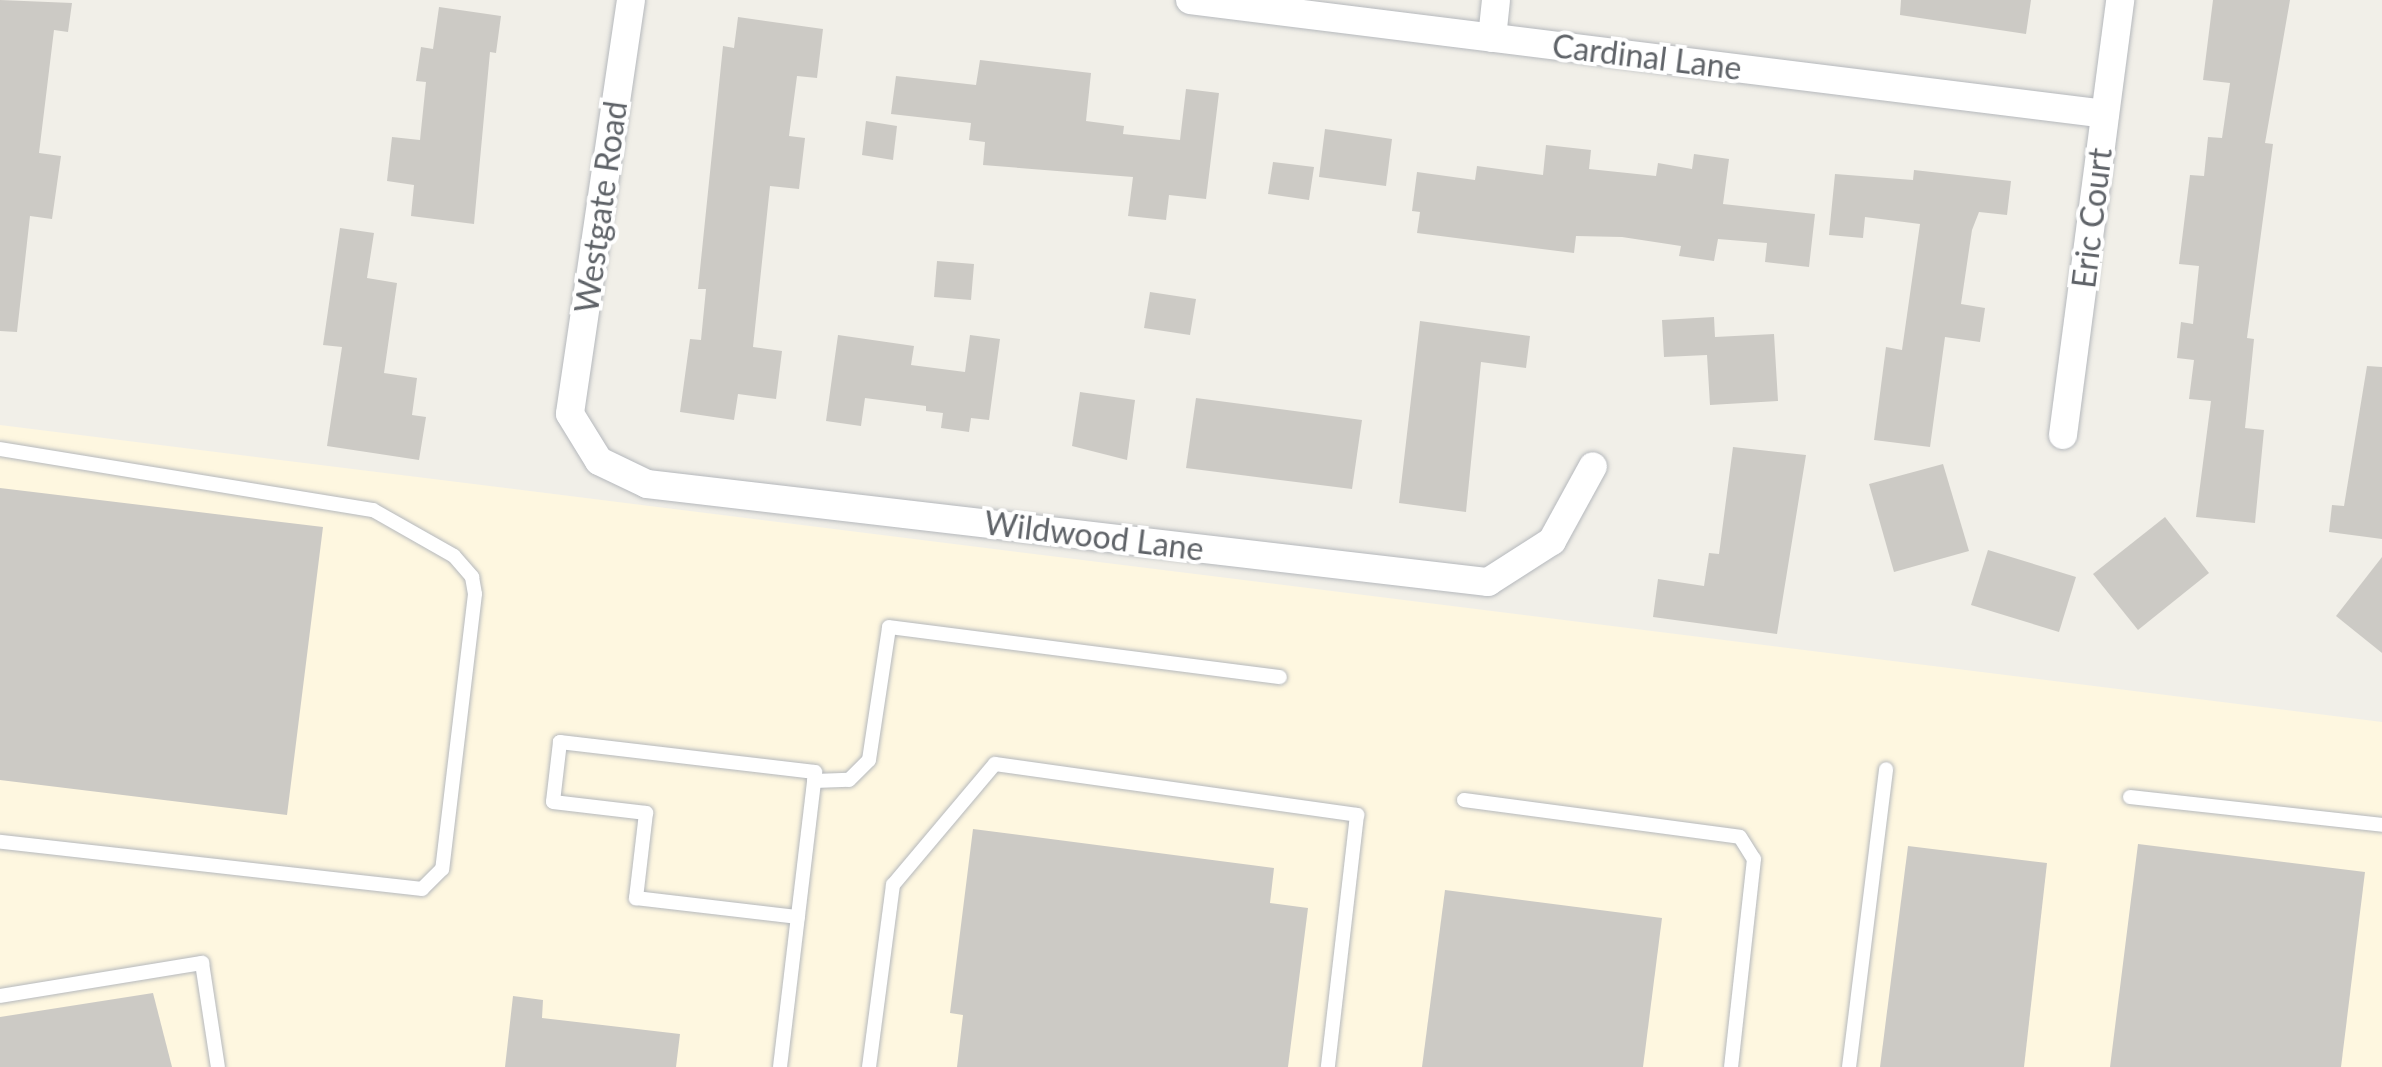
<!DOCTYPE html>
<style>
body{margin:0}
#map{position:relative;width:2382px;height:1067px;overflow:hidden;background:#f1efe8;font-family:Lato,sans-serif}
div>[style]{position:absolute}
.commercial>*{inset:0;background:#fef7e0}
.building>*{inset:0;background:#cccac5}
.roads{filter:drop-shadow(0 0 2px #b5b8bc) drop-shadow(0 0 2px #b5b8bc)}
.lane>*{height:14px;margin:-7px;padding:0 7px;transform-origin:7px;border-radius:7px;background:#fff}
.street>*{height:28px;margin:-14px;padding:0 14px;transform-origin:14px;border-radius:14px;background:#fff}
span{translate:-50% -50%;white-space:nowrap;text-align:center;line-height:1.15;-webkit-text-stroke:8px #fff;paint-order:stroke}
.street-label{font-size:32px;color:#5f6368}
</style>
<div id="map">
<div class="commercial">
<i style="clip-path:polygon(0 425px,2382px 722px,2382px 1067px,0 1067px)"></i>
</div>
<div class="building">
<i style="clip-path:polygon(0 0,72px 3px,68px 32px,54px 30px,39px 153px,61px 156px,52px 219px,30px 216px,17px 332px,0 331px)"></i>
<i style="clip-path:polygon(1901px 0,2031px 0,2026px 34px,1900px 15px)"></i>
<i style="clip-path:polygon(2213px 0,2290px 0,2265px 143px,2273px 144px,2247px 338px,2254px 339px,2245px 428px,2264px 430px,2255px 523px,2196px 517px,2211px 401px,2189px 399px,2194px 360px,2177px 358px,2181px 322px,2193px 324px,2199px 266px,2179px 264px,2190px 175px,2204px 176px,2208px 137px,2222px 138px,2230px 83px,2203px 80px)"></i>
<i style="clip-path:polygon(439px 7px,501px 16px,496px 53px,490px 52px,474px 224px,411px 216px,414px 185px,387px 181px,392px 137px,420px 140px,426px 82px,416px 81px,421px 47px,433px 49px)"></i>
<i style="clip-path:polygon(738px 17px,823px 29px,817px 78px,797px 76px,789px 136px,805px 138px,799px 189px,770px 186px,753px 347px,782px 351px,776px 399px,738px 394px,734px 420px,680px 412px,690px 339px,701px 340px,706px 289px,698px 289px,723px 46px,734px 48px)"></i>
<i style="clip-path:polygon(980px 60px,1091px 73px,1086px 121px,1124px 126px,1123px 134px,1180px 140px,1186px 89px,1219px 93px,1206px 199px,1169px 195px,1166px 220px,1128px 216px,1133px 177px,983px 165px,985px 142px,969px 140px,971px 123px,891px 114px,896px 76px,976px 85px)"></i>
<i style="clip-path:polygon(866px 121px,897px 126px,893px 160px,862px 155px)"></i>
<i style="clip-path:polygon(1325px 129px,1392px 139px,1386px 186px,1319px 177px)"></i>
<i style="clip-path:polygon(1546px 145px,1591px 150px,1589px 169px,1656px 176px,1658px 163px,1692px 169px,1694px 154px,1729px 159px,1723px 204px,1815px 214px,1809px 267px,1765px 262px,1767px 243px,1718px 239px,1714px 261px,1679px 256px,1681px 246px,1622px 237px,1576px 236px,1574px 253px,1417px 233px,1420px 212px,1412px 211px,1417px 172px,1475px 180px,1477px 166px,1543px 175px)"></i>
<i style="clip-path:polygon(1273px 162px,1314px 167px,1309px 200px,1268px 194px)"></i>
<i style="clip-path:polygon(1914px 170px,2011px 181px,2007px 215px,1979px 212px,1972px 230px,1961px 304px,1985px 308px,1980px 342px,1945px 337px,1930px 447px,1874px 440px,1886px 347px,1902px 350px,1920px 224px,1865px 217px,1863px 238px,1829px 235px,1835px 174px,1913px 180px)"></i>
<i style="clip-path:polygon(340px 228px,374px 233px,367px 278px,397px 283px,384px 373px,417px 378px,412px 415px,426px 417px,419px 460px,327px 446px,342px 347px,323px 345px)"></i>
<i style="clip-path:polygon(937px 261px,974px 264px,971px 300px,934px 297px)"></i>
<i style="clip-path:polygon(1150px 292px,1196px 299px,1190px 335px,1144px 328px)"></i>
<i style="clip-path:polygon(1714px 317px,1715px 337px,1774px 334px,1778px 401px,1710px 405px,1707px 355px,1664px 357px,1662px 320px)"></i>
<i style="clip-path:polygon(1420px 321px,1530px 336px,1526px 368px,1481px 362px,1466px 512px,1399px 503px)"></i>
<i style="clip-path:polygon(838px 335px,914px 346px,911px 365px,965px 372px,970px 335px,1000px 339px,989px 420px,971px 418px,969px 432px,941px 428px,943px 413px,926px 411px,926px 406px,865px 398px,861px 426px,826px 421px)"></i>
<i style="clip-path:polygon(2367px 366px,2382px 367px,2382px 539px,2329px 532px,2332px 505px,2344px 506px)"></i>
<i style="clip-path:polygon(1080px 392px,1135px 400px,1127px 460px,1072px 446px)"></i>
<i style="clip-path:polygon(1196px 398px,1362px 420px,1352px 489px,1186px 468px)"></i>
<i style="clip-path:polygon(1733px 447px,1806px 455px,1777px 634px,1653px 617px,1658px 579px,1704px 586px,1709px 553px,1719px 554px)"></i>
<i style="clip-path:polygon(1943px 464px,1969px 551px,1894px 572px,1869px 484px)"></i>
<i style="clip-path:polygon(0 488px,323px 527px,287px 815px,0 780px)"></i>
<i style="clip-path:polygon(2165px 517px,2209px 573px,2138px 630px,2093px 574px)"></i>
<i style="clip-path:polygon(1988px 550px,2076px 577px,2059px 632px,1971px 605px)"></i>
<i style="clip-path:polygon(2382px 557px,2382px 653px,2336px 616px)"></i>
<i style="clip-path:polygon(973px 829px,1274px 868px,1270px 903px,1308px 908px,1288px 1067px,957px 1067px,963px 1015px,950px 1013px)"></i>
<i style="clip-path:polygon(2138px 844px,2365px 872px,2341px 1067px,2110px 1067px)"></i>
<i style="clip-path:polygon(1908px 846px,2047px 863px,2024px 1067px,1880px 1067px)"></i>
<i style="clip-path:polygon(1445px 890px,1662px 918px,1643px 1067px,1422px 1067px)"></i>
<i style="clip-path:polygon(153px 993px,172px 1067px,0 1067px,0 1017px)"></i>
<i style="clip-path:polygon(513px 996px,543px 1000px,542px 1018px,680px 1034px,676px 1067px,505px 1067px)"></i>
</div>
<div class="roads">
<div class="lane">
<i style="left:0;top:449px;width:378px;rotate:9.3deg"></i>
<i style="left:373px;top:510px;width:93px;rotate:29.6deg"></i>
<i style="left:454px;top:556px;width:28px;rotate:49deg"></i>
<i style="left:472px;top:577px;width:17px;rotate:80deg"></i>
<i style="left:475px;top:594px;width:277px;rotate:96.8deg"></i>
<i style="left:442px;top:869px;width:28px;rotate:135deg"></i>
<i style="left:422px;top:889px;width:425px;rotate:-173.6deg"></i>
<i style="left:814px;top:781px;width:35px;rotate:-2deg"></i>
<i style="left:849px;top:780px;width:28px;rotate:-45deg"></i>
<i style="left:869px;top:760px;width:134px;rotate:-81.4deg"></i>
<i style="left:889px;top:627px;width:394px;rotate:7.3deg"></i>
<i style="left:2130px;top:797px;width:254px;rotate:6.3deg"></i>
<i style="left:1464px;top:800px;width:278px;rotate:7.6deg"></i>
<i style="left:1740px;top:837px;width:26px;rotate:58deg"></i>
<i style="left:1754px;top:859px;width:209px;rotate:96.3deg"></i>
<i style="left:0;top:996px;width:205px;rotate:-9.3deg"></i>
<i style="left:202px;top:963px;width:105px;rotate:81.3deg"></i>
<i style="left:780px;top:1067px;width:297px;rotate:-83.2deg"></i>
<i style="left:815px;top:772px;width:257px;rotate:-173.3deg"></i>
<i style="left:560px;top:742px;width:60px;rotate:96.7deg"></i>
<i style="left:553px;top:802px;width:94px;rotate:6.7deg"></i>
<i style="left:646px;top:813px;width:86px;rotate:96.7deg"></i>
<i style="left:636px;top:898px;width:163px;rotate:6.7deg"></i>
<i style="left:869px;top:1067px;width:184px;rotate:-82.5deg"></i>
<i style="left:893px;top:885px;width:158px;rotate:-49.9deg"></i>
<i style="left:995px;top:764px;width:366px;rotate:8deg"></i>
<i style="left:1357px;top:815px;width:254px;rotate:96.6deg"></i>
<i style="left:1849px;top:1067px;width:300px;rotate:-82.9deg"></i>
</div>
<div class="street">
<i style="left:631px;top:0;width:418px;rotate:98.4deg"></i>
<i style="left:570px;top:414px;width:55px;rotate:58.3deg"></i>
<i style="left:599px;top:461px;width:53px;rotate:25.6deg"></i>
<i style="left:647px;top:484px;width:847px;rotate:6.65deg"></i>
<i style="left:1488px;top:582px;width:76px;rotate:-32.6deg"></i>
<i style="left:1552px;top:541px;width:85px;rotate:-61.3deg"></i>
<i style="left:1190px;top:0;width:922px;rotate:7.1deg"></i>
<i style="left:1492px;top:38px;width:38px;rotate:-84deg"></i>
<i style="left:2063px;top:435px;width:439px;rotate:-82.5deg"></i>
</div>
</div>
<div class="street-label">
<span style="left:1647px;top:57px;rotate:7deg">Cardinal Lane</span>
<span style="left:601px;top:207px;rotate:-82deg">Westgate Road</span>
<span style="left:2092px;top:218px;rotate:-83deg">Eric Court</span>
<span style="left:1094px;top:536px;rotate:7deg">Wildwood Lane</span>
</div>
</div>
